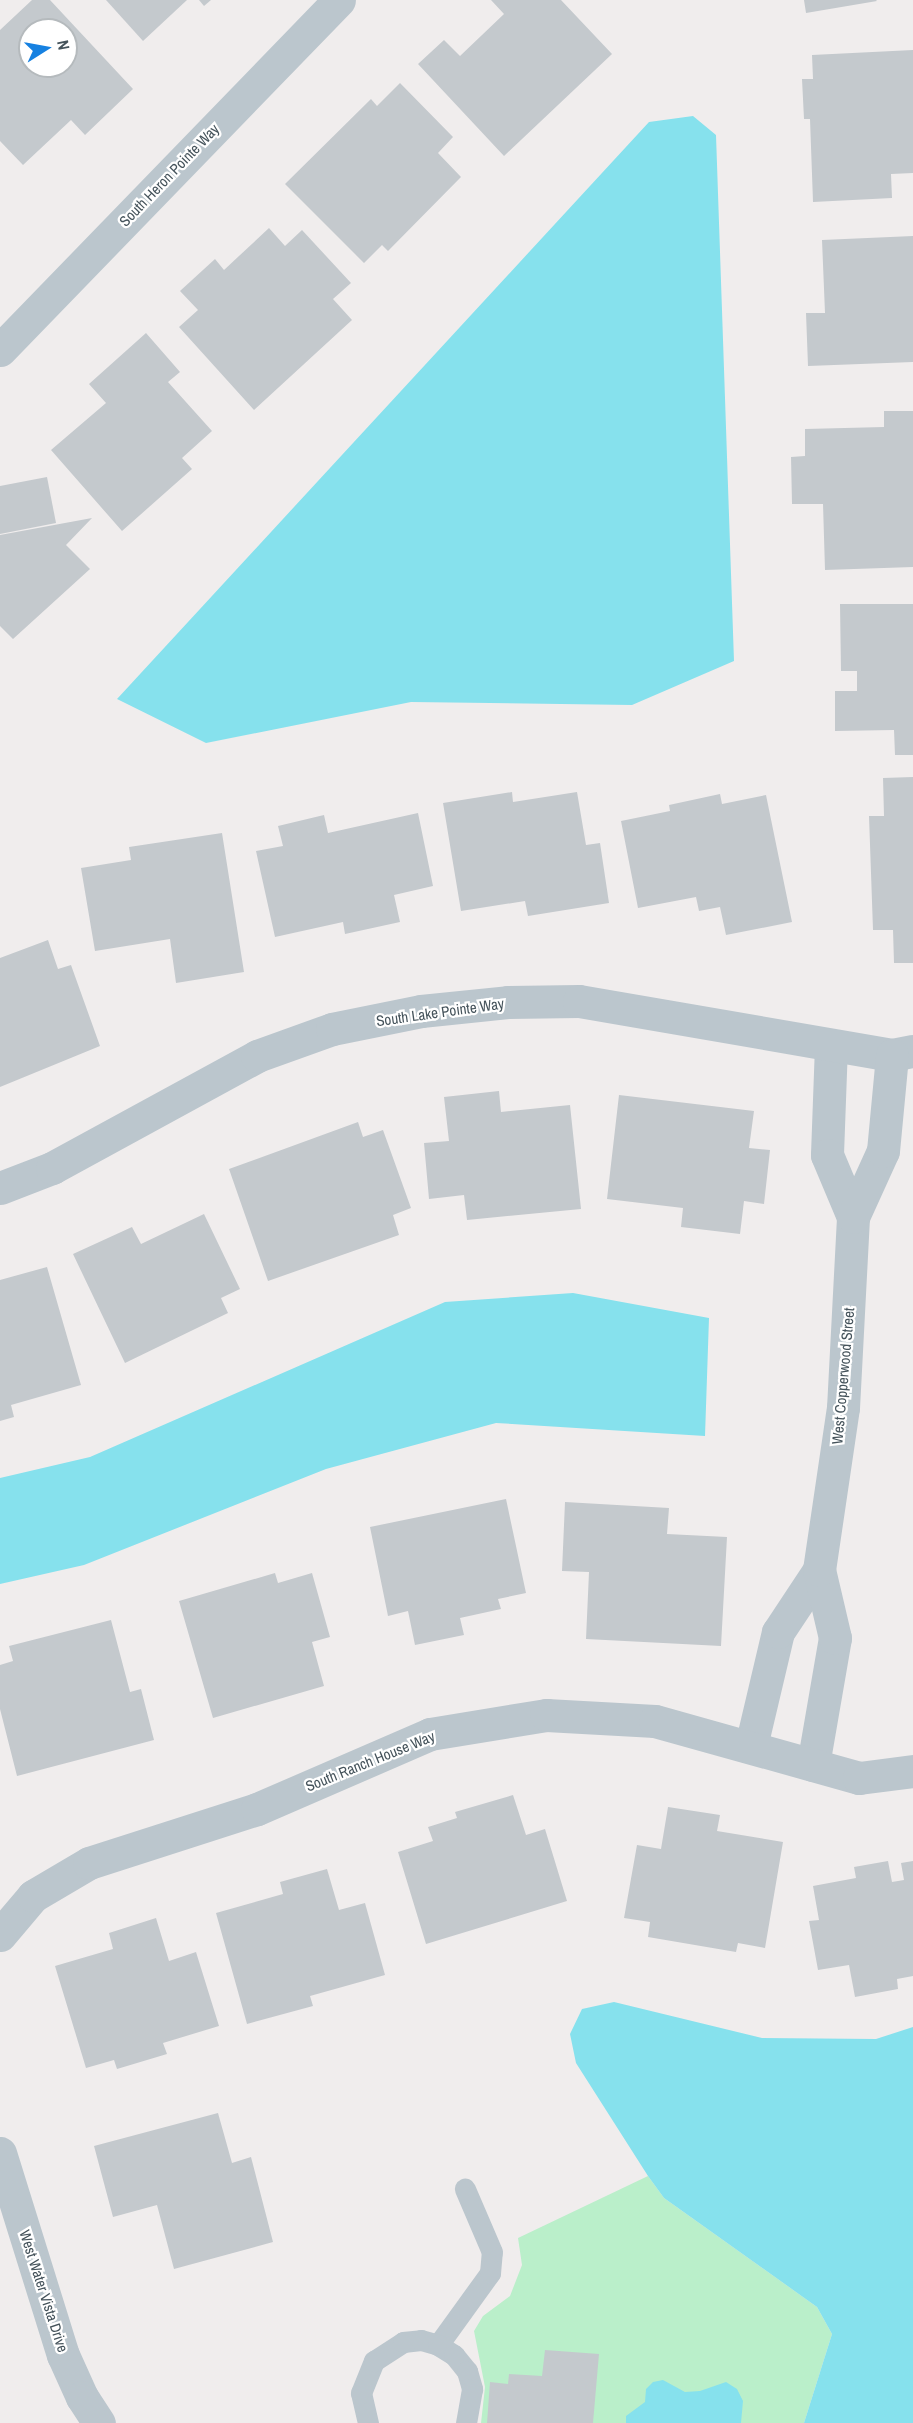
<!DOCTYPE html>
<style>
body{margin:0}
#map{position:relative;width:913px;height:2423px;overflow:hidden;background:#f0eded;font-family:"Archivo Narrow",sans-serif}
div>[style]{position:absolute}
.green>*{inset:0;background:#baefca}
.water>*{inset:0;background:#86e1ed}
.building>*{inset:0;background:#c4c9cd}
.lane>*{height:21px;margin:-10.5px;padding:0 10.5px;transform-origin:10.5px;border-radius:10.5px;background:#bbc6cd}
.street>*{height:33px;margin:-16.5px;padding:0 16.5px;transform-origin:16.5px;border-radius:16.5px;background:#bbc6cd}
span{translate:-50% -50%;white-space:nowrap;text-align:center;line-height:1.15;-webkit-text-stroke:4.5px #fff;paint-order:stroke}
.street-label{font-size:15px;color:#45535b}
.north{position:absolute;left:18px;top:18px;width:60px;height:60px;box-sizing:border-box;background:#fff;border:2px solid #b5babd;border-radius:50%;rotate:79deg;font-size:16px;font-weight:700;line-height:24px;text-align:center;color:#45535b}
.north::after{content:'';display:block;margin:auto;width:21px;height:27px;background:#1681e1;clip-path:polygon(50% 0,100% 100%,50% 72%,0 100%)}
</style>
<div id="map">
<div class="green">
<i style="clip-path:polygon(648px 2176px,664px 2198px,817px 2307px,832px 2334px,804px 2423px,481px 2423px,485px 2387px,474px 2331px,483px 2316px,510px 2296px,522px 2265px,518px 2238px)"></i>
</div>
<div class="water">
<i style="clip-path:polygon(693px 116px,716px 135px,734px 661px,632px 705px,411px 702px,206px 743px,117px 699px,649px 122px)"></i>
<i style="clip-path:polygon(573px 1293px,709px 1318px,705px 1436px,496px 1423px,326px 1469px,84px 1565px,0 1584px,0 1478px,90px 1457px,445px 1302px)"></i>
<i style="clip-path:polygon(614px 2002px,762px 2038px,876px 2039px,913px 2027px,913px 2423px,804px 2423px,832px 2334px,817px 2307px,664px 2198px,648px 2176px,576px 2063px,570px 2034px,582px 2009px)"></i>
<i style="clip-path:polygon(663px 2380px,685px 2392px,700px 2391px,726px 2382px,737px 2389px,743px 2401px,741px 2423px,626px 2423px,626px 2416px,645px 2402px,646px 2389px,653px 2382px)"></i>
</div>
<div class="building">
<i style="clip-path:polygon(evenodd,32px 0,50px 0,133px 89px,85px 135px,71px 120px,23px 165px,0 141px,0 30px,32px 0,30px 30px,66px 30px,66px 66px,30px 66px,30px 30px)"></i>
<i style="clip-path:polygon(106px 0,187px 0,143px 41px)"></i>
<i style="clip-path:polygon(199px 0,211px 0,204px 6px)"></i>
<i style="clip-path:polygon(491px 0,561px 0,612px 54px,504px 156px,418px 64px,444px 40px,460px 56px,504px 14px)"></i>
<i style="clip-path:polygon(804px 0,876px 0,877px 1px,806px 13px)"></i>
<i style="clip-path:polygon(913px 50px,913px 173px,891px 174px,892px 198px,813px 202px,810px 119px,804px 119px,802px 79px,813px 79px,812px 55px)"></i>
<i style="clip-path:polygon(400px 83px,453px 137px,438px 153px,461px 177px,388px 251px,382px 245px,364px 263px,285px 184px,371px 99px,377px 106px)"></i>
<i style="clip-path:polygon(269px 228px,285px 246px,302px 230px,351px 283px,333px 299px,352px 320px,254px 410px,179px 327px,198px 310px,180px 291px,215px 259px,224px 270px)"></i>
<i style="clip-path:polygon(913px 236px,913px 362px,808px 366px,806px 313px,825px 313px,822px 240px)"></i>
<i style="clip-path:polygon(146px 333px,180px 372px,168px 382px,212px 431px,182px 458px,192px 469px,122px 531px,51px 450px,106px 403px,89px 384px)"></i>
<i style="clip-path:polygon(884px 411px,913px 411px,913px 567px,825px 570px,823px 504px,792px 504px,791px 457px,805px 456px,805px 429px,884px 427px)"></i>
<i style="clip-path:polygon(47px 477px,56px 523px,0 534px,0 486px)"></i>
<i style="clip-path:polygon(92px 518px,66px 545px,90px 569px,13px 639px,0 626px,0 535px)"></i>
<i style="clip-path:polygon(840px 604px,913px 604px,913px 755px,895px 755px,894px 730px,835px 731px,835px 691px,857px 691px,857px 671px,841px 671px)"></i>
<i style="clip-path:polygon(913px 777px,913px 963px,894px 963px,893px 930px,873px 930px,869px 816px,884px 816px,883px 778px)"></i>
<i style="clip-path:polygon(512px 792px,513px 802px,577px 792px,586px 845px,600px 843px,609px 903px,528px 916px,525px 901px,461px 911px,443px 803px)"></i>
<i style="clip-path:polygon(720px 794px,722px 804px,766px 795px,792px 922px,726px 935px,720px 907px,699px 911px,696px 897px,638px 908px,621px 821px,670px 811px,669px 805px)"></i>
<i style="clip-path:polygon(418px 813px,433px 886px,394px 895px,400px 922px,345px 934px,343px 922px,275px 937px,256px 851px,283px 846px,278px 826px,324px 815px,328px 833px)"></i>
<i style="clip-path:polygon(222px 833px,244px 972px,176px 983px,170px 939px,95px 951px,81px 868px,131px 860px,129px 847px)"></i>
<i style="clip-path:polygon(48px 940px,58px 969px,71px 965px,100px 1046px,0 1087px,0 958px)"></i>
<i style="clip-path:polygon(499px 1091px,501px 1112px,570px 1105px,581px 1209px,467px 1220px,464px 1195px,429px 1199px,424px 1143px,449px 1141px,444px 1097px)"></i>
<i style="clip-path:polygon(619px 1095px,754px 1111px,749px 1148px,770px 1150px,764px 1204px,744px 1201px,740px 1234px,681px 1227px,683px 1208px,607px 1199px)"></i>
<i style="clip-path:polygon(358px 1122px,363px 1137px,383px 1130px,411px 1208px,393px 1215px,399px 1235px,268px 1281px,229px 1169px)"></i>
<i style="clip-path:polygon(204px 1214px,240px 1289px,221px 1298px,228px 1313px,125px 1363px,73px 1254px,132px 1227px,141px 1244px)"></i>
<i style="clip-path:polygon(47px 1267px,81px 1385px,11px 1405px,14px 1417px,0 1421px,0 1280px)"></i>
<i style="clip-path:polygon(506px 1499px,526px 1593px,498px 1599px,501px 1609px,460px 1618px,464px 1635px,415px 1645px,408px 1611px,388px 1616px,370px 1527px)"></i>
<i style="clip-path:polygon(565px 1502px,669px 1508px,667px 1534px,727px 1537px,721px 1646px,586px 1639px,589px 1572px,562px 1571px)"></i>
<i style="clip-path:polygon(275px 1573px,278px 1583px,312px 1573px,330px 1637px,312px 1642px,324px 1686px,213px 1718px,179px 1601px)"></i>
<i style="clip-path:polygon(111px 1620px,130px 1692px,141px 1689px,154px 1740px,17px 1776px,0 1709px,0 1665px,13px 1661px,9px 1646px)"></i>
<i style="clip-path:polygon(513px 1795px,526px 1835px,545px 1829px,567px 1901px,426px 1944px,398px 1852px,433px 1841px,428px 1827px,457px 1818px,455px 1812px)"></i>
<i style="clip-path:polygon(668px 1807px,720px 1815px,717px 1831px,783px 1842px,765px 1948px,738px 1943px,736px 1952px,648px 1937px,650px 1922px,624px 1918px,637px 1845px,661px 1849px)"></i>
<i style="clip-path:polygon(888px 1861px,892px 1882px,904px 1880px,901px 1863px,913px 1861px,913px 1976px,897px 1979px,898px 1989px,855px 1997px,849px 1965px,818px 1970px,809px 1921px,819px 1920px,813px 1886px,856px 1878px,854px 1867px)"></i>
<i style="clip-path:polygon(327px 1869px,339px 1910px,365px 1903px,385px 1975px,310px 1996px,313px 2006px,247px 2024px,216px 1913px,283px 1894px,280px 1882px)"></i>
<i style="clip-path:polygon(156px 1918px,169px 1961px,196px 1952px,219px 2026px,163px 2043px,167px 2054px,117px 2069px,114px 2060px,86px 2068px,55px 1966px,113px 1949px,109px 1933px)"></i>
<i style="clip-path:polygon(218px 2113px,232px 2163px,251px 2157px,273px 2242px,174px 2269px,157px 2205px,113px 2217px,94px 2146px)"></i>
<i style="clip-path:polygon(545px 2350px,599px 2354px,593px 2423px,487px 2423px,490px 2382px,508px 2384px,509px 2374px,542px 2376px)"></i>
</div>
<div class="lane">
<i style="left:438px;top:2345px;width:89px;rotate:-54.2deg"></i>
<i style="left:490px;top:2273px;width:21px;rotate:-85deg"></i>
<i style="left:492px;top:2252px;width:69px;rotate:-113.2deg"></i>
<i style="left:368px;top:2423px;width:31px;rotate:-103deg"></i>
<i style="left:361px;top:2393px;width:35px;rotate:-68deg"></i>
<i style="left:374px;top:2361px;width:35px;rotate:-33deg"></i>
<i style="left:403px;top:2342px;width:18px;rotate:-6deg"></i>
<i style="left:421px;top:2340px;width:18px;rotate:16deg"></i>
<i style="left:438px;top:2345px;width:19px;rotate:32deg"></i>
<i style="left:454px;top:2355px;width:21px;rotate:51deg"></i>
<i style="left:467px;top:2371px;width:19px;rotate:74deg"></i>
<i style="left:472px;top:2389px;width:35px;rotate:100deg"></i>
</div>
<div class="street">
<i style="left:0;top:350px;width:487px;rotate:-45.9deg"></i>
<i style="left:831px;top:1045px;width:110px;rotate:92.1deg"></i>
<i style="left:827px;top:1155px;width:67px;rotate:67.2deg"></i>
<i style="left:0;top:1188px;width:56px;rotate:-21deg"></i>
<i style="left:52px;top:1168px;width:234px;rotate:-28.6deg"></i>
<i style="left:257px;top:1056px;width:80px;rotate:-19.8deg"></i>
<i style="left:332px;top:1029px;width:91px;rotate:-11.4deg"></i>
<i style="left:421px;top:1011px;width:87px;rotate:-5.9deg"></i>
<i style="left:508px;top:1002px;width:71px;rotate:-0.8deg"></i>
<i style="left:579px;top:1001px;width:318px;rotate:9.8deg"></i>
<i style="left:892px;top:1055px;width:21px;rotate:-11deg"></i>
<i style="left:751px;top:1746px;width:117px;rotate:-76.7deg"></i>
<i style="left:778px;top:1632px;width:74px;rotate:-56.5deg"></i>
<i style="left:813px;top:1765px;width:129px;rotate:-80.2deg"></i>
<i style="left:835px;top:1638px;width:70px;rotate:-103.2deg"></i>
<i style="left:819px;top:1570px;width:164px;rotate:-81.6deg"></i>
<i style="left:843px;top:1408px;width:191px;rotate:-87deg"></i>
<i style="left:853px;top:1217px;width:72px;rotate:-65.6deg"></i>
<i style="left:883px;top:1151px;width:96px;rotate:-84.6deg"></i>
<i style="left:0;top:1935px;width:51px;rotate:-49.8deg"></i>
<i style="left:33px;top:1896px;width:65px;rotate:-30.5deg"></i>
<i style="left:89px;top:1863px;width:176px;rotate:-17.8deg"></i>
<i style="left:257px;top:1809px;width:189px;rotate:-23.4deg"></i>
<i style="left:430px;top:1734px;width:118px;rotate:-9.3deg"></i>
<i style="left:546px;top:1715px;width:109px;rotate:3.2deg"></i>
<i style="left:655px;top:1721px;width:212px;rotate:15.6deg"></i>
<i style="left:859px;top:1778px;width:54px;rotate:-7.4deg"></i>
<i style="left:0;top:2153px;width:212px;rotate:72.7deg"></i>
<i style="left:63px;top:2355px;width:46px;rotate:65.7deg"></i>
<i style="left:82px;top:2397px;width:31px;rotate:57deg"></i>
</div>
<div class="street-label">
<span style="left:169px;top:175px;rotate:-46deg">South Heron Pointe Way</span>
<span style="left:440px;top:1012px;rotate:-8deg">South Lake Pointe Way</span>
<span style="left:843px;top:1376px;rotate:-85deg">West Copperwood Street</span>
<span style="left:370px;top:1761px;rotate:-22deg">South Ranch House Way</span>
<span style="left:44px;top:2291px;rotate:72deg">West Water Vista Drive</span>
</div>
<div class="north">N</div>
</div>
